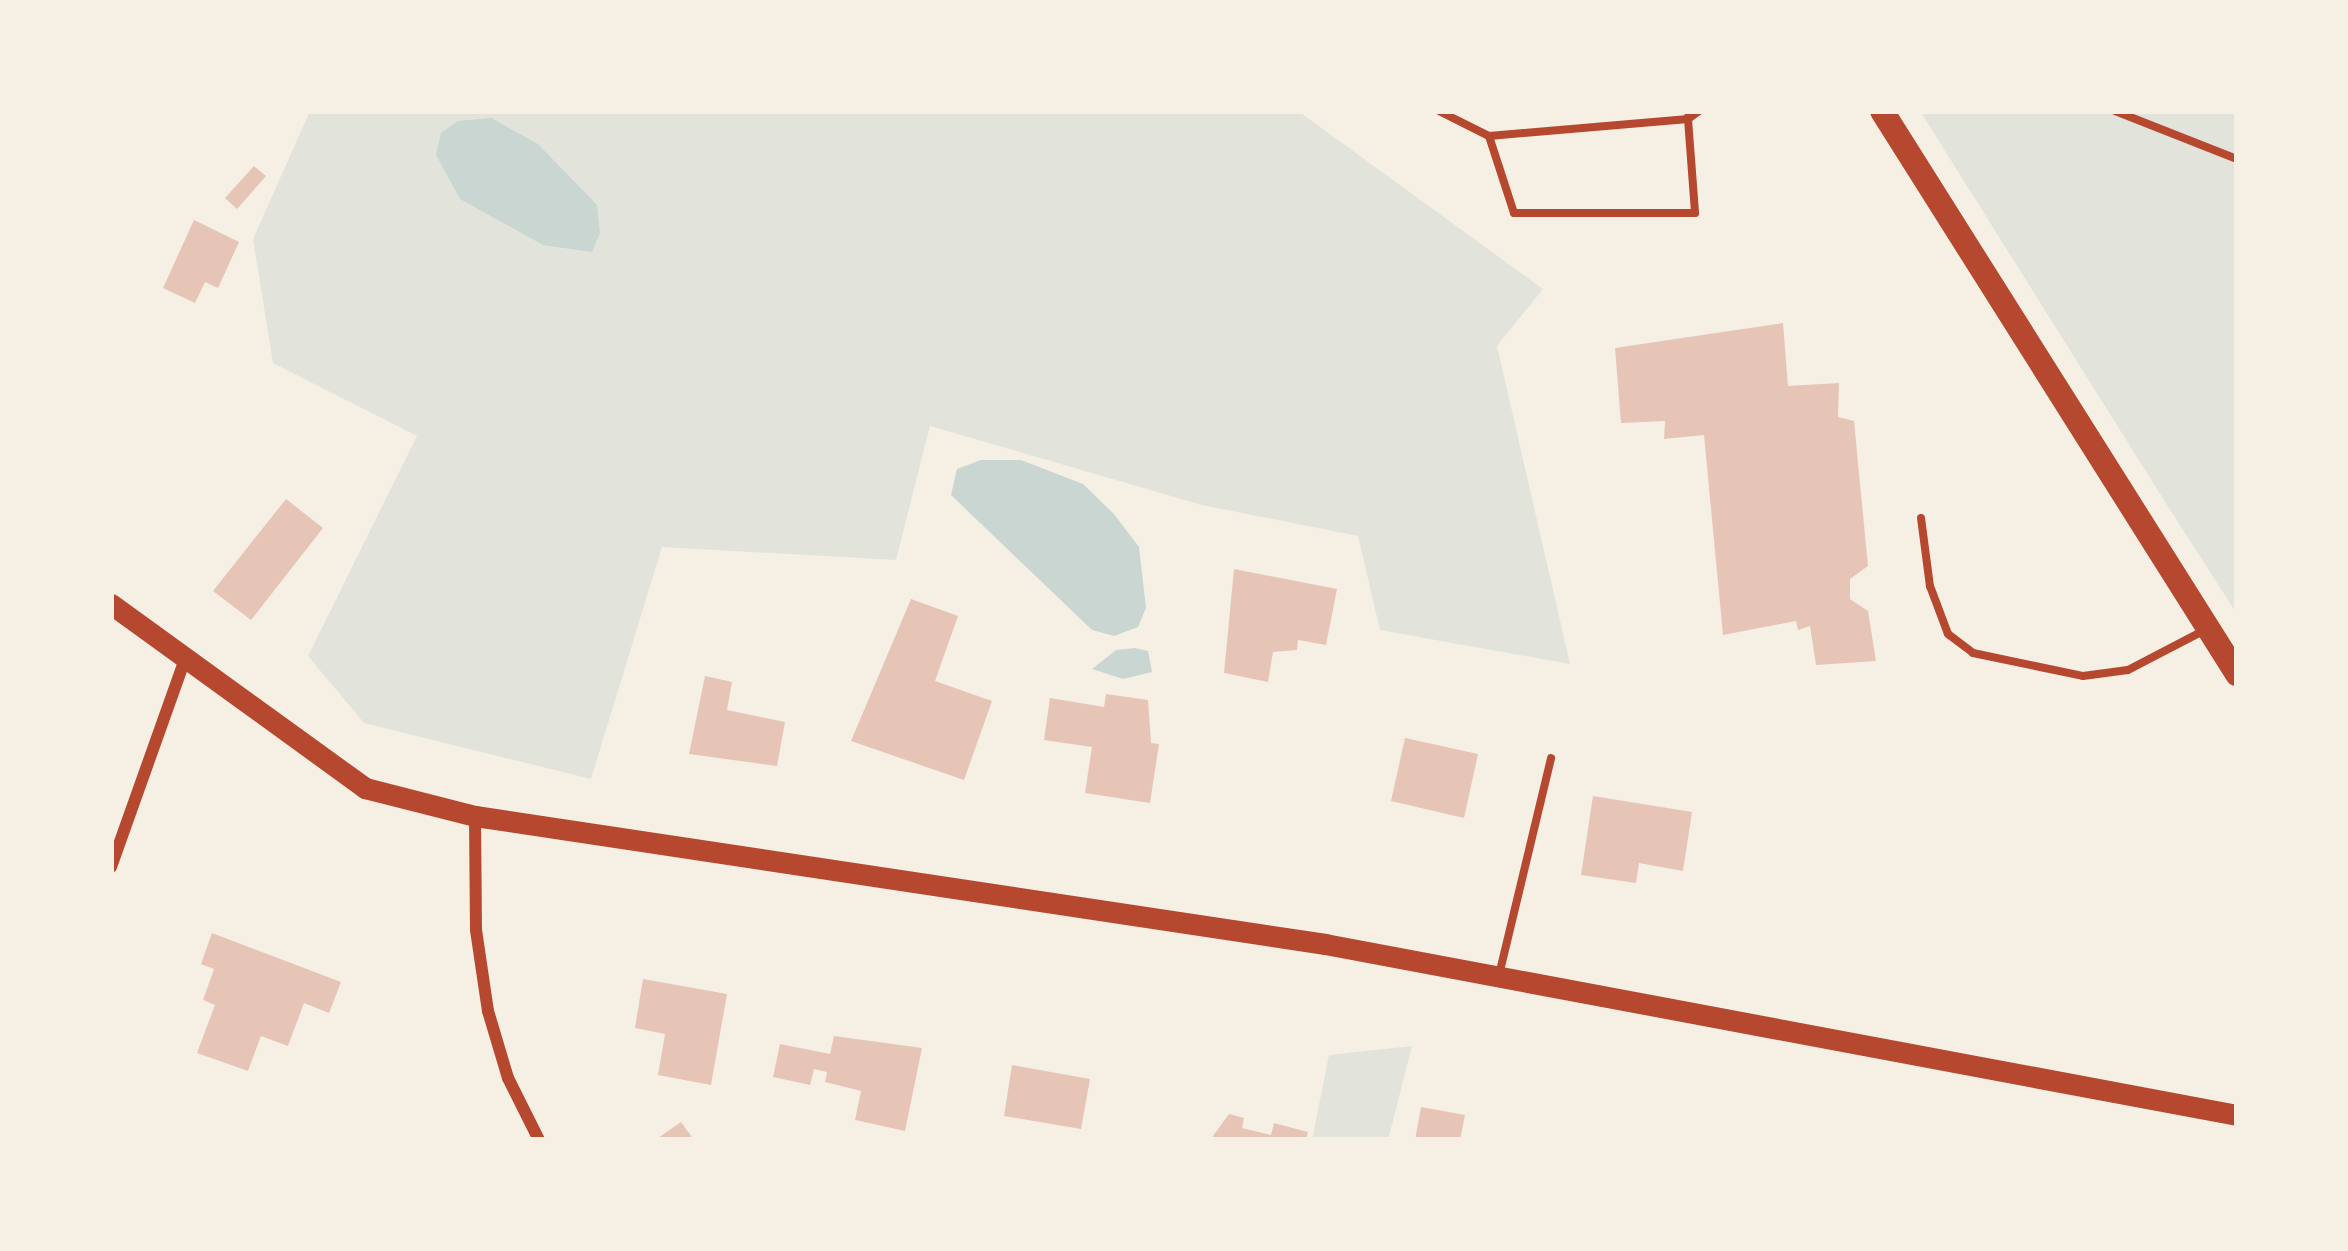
<!DOCTYPE html>
<style>
body{margin:0}
#map{position:relative;width:2348px;height:1251px;overflow:hidden;background:#f6efe4;font-family:Roboto,sans-serif}
div>[style]{position:absolute}
.green>*{inset:0;background:#e2e4dc}
.water>*{inset:0;background:#c9d6d2}
.building>*{inset:0;background:#e6c5b7}
.service>*{height:8px;margin:-4px;padding:0 4px;transform-origin:4px;border-radius:4px;background:#b5482f}
.minor>*{height:12px;margin:-6px;padding:0 6px;transform-origin:6px;border-radius:6px;background:#b5482f}
.secondary>*{height:21px;margin:-10.5px;padding:0 10.5px;transform-origin:10.5px;border-radius:10.5px;background:#b5482f}
.primary>*{height:24px;margin:-12px;padding:0 12px;transform-origin:12px;border-radius:12px;background:#b5482f}
span{translate:-50% -50%;white-space:nowrap;text-align:center;line-height:1.15;-webkit-text-stroke:9px #f6efe4;paint-order:stroke}
.frame{position:absolute;inset:0;border:114px solid #f6efe4;pointer-events:none}
</style>
<div id="map">
<div class="green">
<i style="clip-path:polygon(310px 111px,1298px 111px,1543px 289px,1497px 346px,1570px 664px,1380px 630px,1358px 536px,1202px 505px,930px 426px,896px 560px,662px 547px,591px 779px,364px 723px,308px 656px,417px 436px,273px 363px,253px 239px)"></i>
<i style="clip-path:polygon(1920px 111px,2237px 111px,2237px 614px,2167px 505px)"></i>
<i style="clip-path:polygon(1412px 1046px,1388px 1140px,1312px 1140px,1329px 1055px)"></i>
</div>
<div class="water">
<i style="clip-path:polygon(491px 118px,538px 144px,597px 205px,600px 233px,592px 252px,543px 245px,460px 199px,436px 155px,441px 133px,458px 121px)"></i>
<i style="clip-path:polygon(981px 460px,1021px 460px,1083px 484px,1114px 514px,1139px 547px,1146px 608px,1138px 627px,1114px 636px,1092px 630px,951px 495px,957px 469px)"></i>
<i style="clip-path:polygon(1135px 648px,1148px 651px,1152px 672px,1123px 679px,1092px 669px,1116px 650px)"></i>
</div>
<div class="building">
<i style="clip-path:polygon(254px 166px,266px 176px,237px 209px,225px 198px)"></i>
<i style="clip-path:polygon(194px 220px,239px 242px,218px 288px,205px 282px,195px 303px,163px 288px)"></i>
<i style="clip-path:polygon(1783px 323px,1788px 386px,1839px 383px,1838px 417px,1854px 421px,1868px 566px,1850px 579px,1850px 599px,1868px 611px,1876px 661px,1816px 665px,1810px 626px,1798px 630px,1796px 621px,1723px 635px,1704px 435px,1664px 439px,1665px 421px,1621px 423px,1615px 348px)"></i>
<i style="clip-path:polygon(286px 499px,323px 528px,251px 620px,213px 591px)"></i>
<i style="clip-path:polygon(1234px 569px,1337px 589px,1326px 645px,1298px 640px,1297px 650px,1273px 652px,1268px 682px,1224px 673px)"></i>
<i style="clip-path:polygon(911px 599px,958px 616px,935px 681px,992px 701px,964px 780px,851px 741px)"></i>
<i style="clip-path:polygon(705px 676px,732px 682px,727px 710px,785px 722px,777px 766px,689px 754px)"></i>
<i style="clip-path:polygon(1106px 694px,1148px 700px,1151px 743px,1159px 744px,1150px 803px,1085px 793px,1092px 747px,1044px 740px,1050px 698px,1104px 707px)"></i>
<i style="clip-path:polygon(1405px 738px,1478px 754px,1464px 818px,1391px 801px)"></i>
<i style="clip-path:polygon(1593px 796px,1692px 812px,1683px 871px,1639px 863px,1636px 883px,1581px 875px)"></i>
<i style="clip-path:polygon(212px 933px,341px 982px,329px 1013px,304px 1003px,288px 1046px,261px 1036px,248px 1071px,197px 1053px,215px 1005px,203px 1000px,214px 969px,201px 964px)"></i>
<i style="clip-path:polygon(643px 979px,727px 994px,711px 1085px,658px 1075px,665px 1034px,635px 1028px)"></i>
<i style="clip-path:polygon(834px 1036px,922px 1048px,905px 1131px,855px 1120px,861px 1091px,825px 1082px,827px 1072px,814px 1069px,810px 1085px,773px 1077px,780px 1044px,830px 1054px)"></i>
<i style="clip-path:polygon(1012px 1065px,1090px 1079px,1081px 1129px,1004px 1116px)"></i>
<i style="clip-path:polygon(1421px 1107px,1465px 1115px,1460px 1140px,1415px 1140px)"></i>
<i style="clip-path:polygon(1229px 1114px,1244px 1118px,1242px 1128px,1271px 1135px,1274px 1123px,1308px 1132px,1306px 1140px,1210px 1140px)"></i>
<i style="clip-path:polygon(681px 1122px,694px 1140px,655px 1140px)"></i>
</div>
<div class="service">
<i style="left:1439px;top:111px;width:56px;rotate:26.6deg"></i>
<i style="left:1689px;top:111px;width:8px;rotate:97deg"></i>
<i style="left:1688px;top:119px;width:94px;rotate:85.7deg"></i>
<i style="left:1695px;top:213px;width:181px;rotate:180deg"></i>
<i style="left:1514px;top:213px;width:81px;rotate:-108deg"></i>
<i style="left:1489px;top:136px;width:200px;rotate:-4.9deg"></i>
<i style="left:1688px;top:119px;width:14px;rotate:-36deg"></i>
<i style="left:2115px;top:111px;width:131px;rotate:21.5deg"></i>
<i style="left:1921px;top:518px;width:69px;rotate:82.5deg"></i>
<i style="left:1930px;top:586px;width:51px;rotate:69.4deg"></i>
<i style="left:1948px;top:634px;width:31px;rotate:37deg"></i>
<i style="left:1973px;top:653px;width:112px;rotate:11.8deg"></i>
<i style="left:2083px;top:676px;width:45px;rotate:-7.6deg"></i>
<i style="left:2128px;top:670px;width:87px;rotate:-27.5deg"></i>
<i style="left:1499px;top:975px;width:223px;rotate:-76.5deg"></i>
</div>
<div class="minor">
<i style="left:475px;top:816px;width:114px;rotate:89.5deg"></i>
<i style="left:476px;top:930px;width:82px;rotate:81.6deg"></i>
<i style="left:488px;top:1011px;width:70px;rotate:73.4deg"></i>
<i style="left:508px;top:1078px;width:69px;rotate:63.4deg"></i>
<i style="left:111px;top:867px;width:218px;rotate:-70.4deg"></i>
</div>
<div class="secondary">
<i style="left:111px;top:604px;width:314px;rotate:35.9deg"></i>
<i style="left:365px;top:788px;width:114px;rotate:14.3deg"></i>
<i style="left:475px;top:816px;width:860px;rotate:8.56deg"></i>
<i style="left:1325px;top:944px;width:928px;rotate:10.62deg"></i>
</div>
<div class="primary">
<i style="left:1882px;top:111px;width:666px;rotate:57.77deg"></i>
</div>
<div class="frame"></div>
</div>
